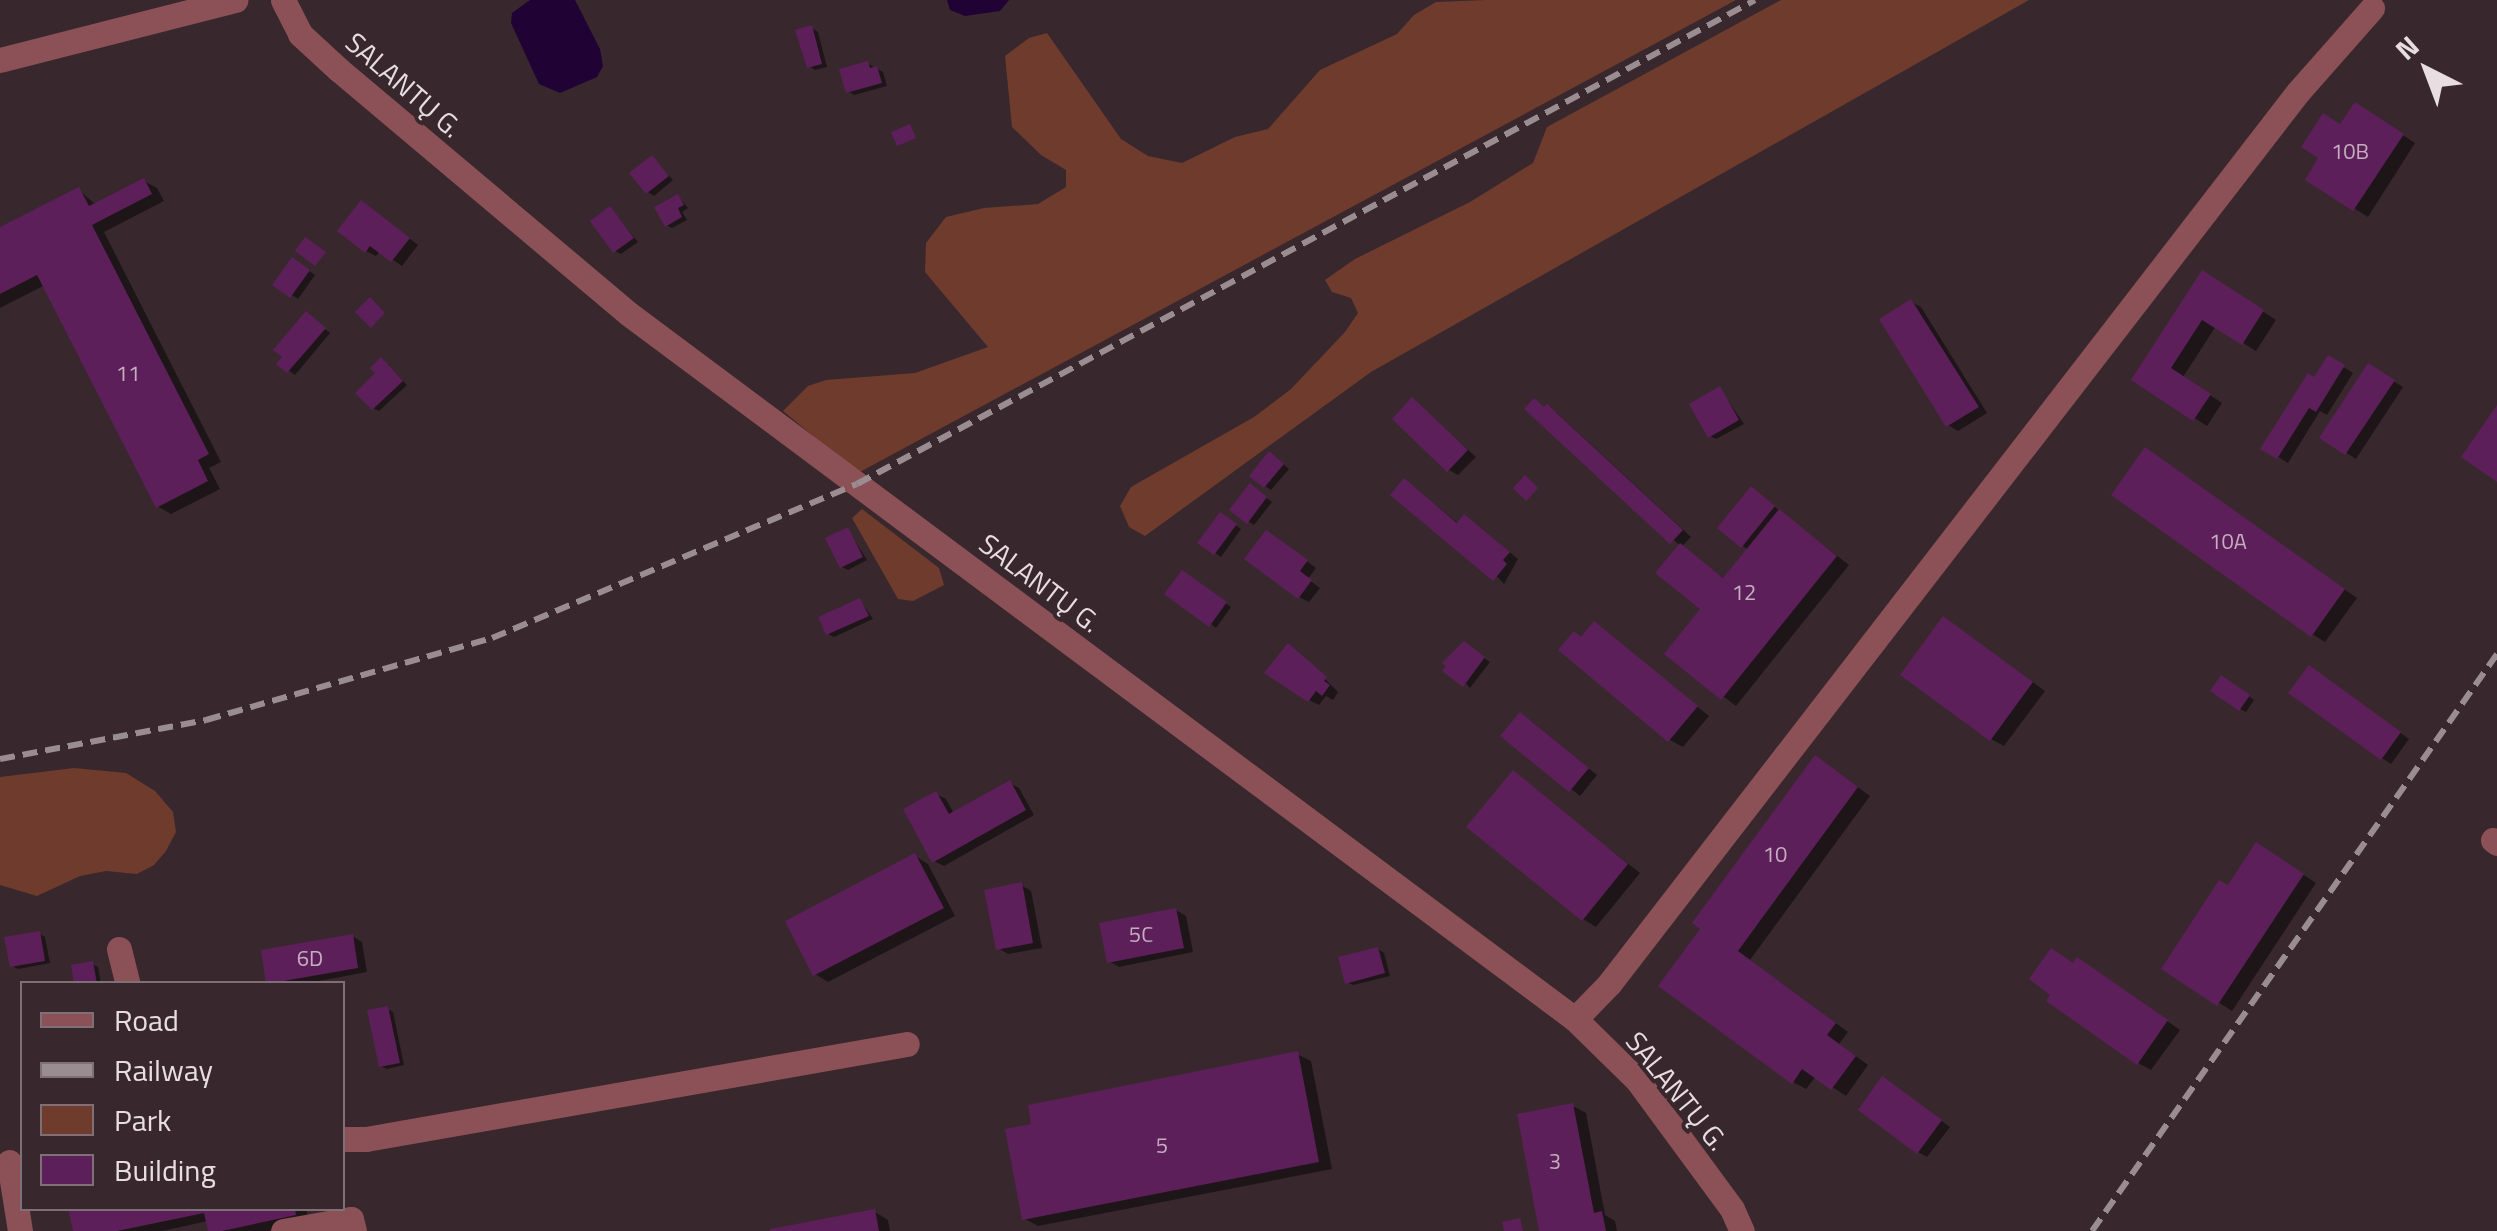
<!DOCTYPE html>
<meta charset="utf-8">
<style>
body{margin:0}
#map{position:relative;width:2497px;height:1231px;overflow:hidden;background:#38282e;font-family:"Titillium Web",sans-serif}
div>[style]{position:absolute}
.green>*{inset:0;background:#6e3b2c}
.water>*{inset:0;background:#210235}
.shadow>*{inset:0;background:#0007}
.building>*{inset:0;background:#5d1f59}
.minor>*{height:25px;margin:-12.5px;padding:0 12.5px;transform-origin:12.5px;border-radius:12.5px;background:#8c5156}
.rail>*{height:6px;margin-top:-3px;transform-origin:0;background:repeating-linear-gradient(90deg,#9a8d92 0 15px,transparent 0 23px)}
span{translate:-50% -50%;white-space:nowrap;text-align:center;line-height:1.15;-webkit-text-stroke:8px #38282e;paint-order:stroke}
.number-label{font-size:22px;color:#c5aebf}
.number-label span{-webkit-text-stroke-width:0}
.street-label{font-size:28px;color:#e8dde1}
.legend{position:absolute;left:20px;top:981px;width:325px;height:230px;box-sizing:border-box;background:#38282e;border:2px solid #7e7076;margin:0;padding:12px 18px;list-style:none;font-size:30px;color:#e8dde1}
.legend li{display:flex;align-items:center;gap:20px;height:50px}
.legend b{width:50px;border:2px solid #7e7076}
.north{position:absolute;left:2377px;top:20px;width:100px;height:100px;-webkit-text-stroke:8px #38282e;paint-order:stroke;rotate:318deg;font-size:28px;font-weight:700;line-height:40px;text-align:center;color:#e8dde1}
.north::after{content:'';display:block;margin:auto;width:35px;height:45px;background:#e8dde1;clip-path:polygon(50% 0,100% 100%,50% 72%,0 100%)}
</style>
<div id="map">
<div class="green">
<i style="clip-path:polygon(1486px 0,1736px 0,858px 473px,783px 411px,808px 386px,826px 380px,915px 373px,988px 347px,925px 272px,926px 243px,946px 217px,984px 208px,1038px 204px,1066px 187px,1066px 170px,1041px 155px,1012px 127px,1005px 56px,1029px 38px,1047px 33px,1121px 139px,1148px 156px,1182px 163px,1235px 137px,1268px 129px,1320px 70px,1397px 34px,1414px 15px,1436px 2px)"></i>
<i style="clip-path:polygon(1781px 0,2029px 0,1371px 372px,1145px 536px,1129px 527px,1120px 506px,1131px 487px,1254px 417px,1291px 389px,1345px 332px,1358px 313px,1351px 298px,1332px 292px,1325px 280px,1355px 259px,1470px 202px,1533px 163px,1547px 127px)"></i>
<i style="clip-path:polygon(862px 509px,939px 568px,944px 585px,913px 601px,898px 599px,852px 518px)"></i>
<i style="clip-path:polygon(74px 768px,126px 773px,155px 791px,173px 812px,176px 832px,166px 851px,154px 865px,137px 874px,106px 871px,80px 876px,37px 896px,0 885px,0 777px)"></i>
</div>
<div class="water">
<i style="clip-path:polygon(530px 0,575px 0,600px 49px,603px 66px,597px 77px,560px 93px,539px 84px,511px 23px,512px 13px)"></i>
<i style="clip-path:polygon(947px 0,1009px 0,1000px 11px,965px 16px,950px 10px)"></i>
</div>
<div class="shadow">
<i style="clip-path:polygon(812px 28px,818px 32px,827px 67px,815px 70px,809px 66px)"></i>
<i style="clip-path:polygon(867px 63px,883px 72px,887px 86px,854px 95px,848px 91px)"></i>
<i style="clip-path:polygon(2369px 113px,2415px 143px,2368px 217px,2308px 179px,2342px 127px)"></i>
<i style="clip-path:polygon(652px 158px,673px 180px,654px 196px,648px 192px)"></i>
<i style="clip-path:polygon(144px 181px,157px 188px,164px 201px,104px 232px,221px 462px,209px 468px,220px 489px,171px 514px,157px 506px,45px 285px,0 308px,0 230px,79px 190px,96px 205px)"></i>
<i style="clip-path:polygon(678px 196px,688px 208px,682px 212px,687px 220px,672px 228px,666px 225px)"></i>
<i style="clip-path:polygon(371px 209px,418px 245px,402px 266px,380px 251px,376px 256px,366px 251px)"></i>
<i style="clip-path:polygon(611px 209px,638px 242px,621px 254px,615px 251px)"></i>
<i style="clip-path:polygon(299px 264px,315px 275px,298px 299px,276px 284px)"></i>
<i style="clip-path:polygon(2216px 281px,2276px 320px,2256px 351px,2216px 326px,2183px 377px,2222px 403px,2207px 426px,2134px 380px)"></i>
<i style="clip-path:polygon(1911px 302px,1921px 307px,1987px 413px,1958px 431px,1948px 425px)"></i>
<i style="clip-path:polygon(312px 318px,330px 333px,295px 375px,280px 364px)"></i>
<i style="clip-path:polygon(2329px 358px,2353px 373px,2327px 415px,2320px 411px,2288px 463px,2264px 448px)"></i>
<i style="clip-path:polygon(387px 364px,407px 385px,379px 411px,373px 408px)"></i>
<i style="clip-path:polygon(2369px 366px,2403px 387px,2356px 459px,2322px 437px)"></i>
<i style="clip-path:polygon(1720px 389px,1744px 424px,1716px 439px,1710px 436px)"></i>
<i style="clip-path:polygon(1413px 400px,1476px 457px,1458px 475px,1449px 470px)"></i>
<i style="clip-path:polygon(1546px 409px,1557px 413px,1691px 537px,1681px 547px,1725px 579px,1749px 550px,1743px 546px,1757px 493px,1849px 565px,1736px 706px,1667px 653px,1703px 608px,1680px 546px)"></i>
<i style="clip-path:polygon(1276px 458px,1289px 469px,1271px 490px,1265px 486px)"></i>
<i style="clip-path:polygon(2159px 458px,2357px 598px,2325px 642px,2312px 634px)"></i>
<i style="clip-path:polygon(1414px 487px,1459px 524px,1475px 523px,1518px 559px,1504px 584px)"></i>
<i style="clip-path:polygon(1256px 490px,1272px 502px,1254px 525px,1248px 521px)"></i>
<i style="clip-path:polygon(1226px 518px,1241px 529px,1221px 557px,1215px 553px)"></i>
<i style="clip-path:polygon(848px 530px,867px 560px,848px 570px,842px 567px)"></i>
<i style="clip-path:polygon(1276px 538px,1316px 568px,1308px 579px,1320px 588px,1309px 602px,1299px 597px)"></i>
<i style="clip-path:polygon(1188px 576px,1231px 607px,1216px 628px,1211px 624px)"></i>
<i style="clip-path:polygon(860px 600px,873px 619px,834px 637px,828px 634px)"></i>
<i style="clip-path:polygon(1595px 624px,1709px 716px,1683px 747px,1670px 740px,1582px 639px)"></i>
<i style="clip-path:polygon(1957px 627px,2045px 691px,2004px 746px,1991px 739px)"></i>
<i style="clip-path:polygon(1470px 648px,1490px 662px,1470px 688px,1449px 665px)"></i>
<i style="clip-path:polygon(1298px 652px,1338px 692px,1333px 700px,1326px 696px,1319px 705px,1309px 700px)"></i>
<i style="clip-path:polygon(2319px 674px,2409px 739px,2391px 764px,2382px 758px)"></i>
<i style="clip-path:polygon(2222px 678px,2254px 700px,2246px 712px,2240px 709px)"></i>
<i style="clip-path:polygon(1530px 720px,1597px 775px,1580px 796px,1504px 735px)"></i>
<i style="clip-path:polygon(1829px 766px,1870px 796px,1750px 960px,1848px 1032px,1839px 1044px,1868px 1065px,1846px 1096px,1816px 1076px,1806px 1089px,1793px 1082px,1704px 928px)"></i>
<i style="clip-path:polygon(1513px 773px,1640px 873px,1596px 927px,1583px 919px)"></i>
<i style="clip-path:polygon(1010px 783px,1019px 788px,1034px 815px,944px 866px,934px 861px,936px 794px,946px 799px,954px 814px)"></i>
<i style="clip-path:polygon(2270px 853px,2316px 883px,2232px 1011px,2164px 968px,2229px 888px)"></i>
<i style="clip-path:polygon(915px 856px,928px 864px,955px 916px,828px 982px,815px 974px)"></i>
<i style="clip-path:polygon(1021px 885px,1031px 891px,1042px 948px,1008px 954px,998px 948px)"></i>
<i style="clip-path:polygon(1176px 910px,1186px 916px,1193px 952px,1119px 967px,1109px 961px)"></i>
<i style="clip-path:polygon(39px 933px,45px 937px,50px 963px,18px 969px,12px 966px)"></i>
<i style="clip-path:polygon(352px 936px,362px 942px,367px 972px,303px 984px,269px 982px)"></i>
<i style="clip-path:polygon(1378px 949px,1384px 953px,1390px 976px,1353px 985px,1347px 982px)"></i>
<i style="clip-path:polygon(92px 964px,98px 967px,101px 984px,77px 984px)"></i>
<i style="clip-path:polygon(2074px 965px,2091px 968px,2180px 1030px,2151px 1070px,2138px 1063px)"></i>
<i style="clip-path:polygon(388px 1009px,393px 1012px,404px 1065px,387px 1069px,381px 1066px)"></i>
<i style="clip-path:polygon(1297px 1054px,1311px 1061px,1332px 1169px,1038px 1226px,1025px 1219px)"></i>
<i style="clip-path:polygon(1892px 1085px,1950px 1127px,1927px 1157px,1918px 1152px)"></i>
<i style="clip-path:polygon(1573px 1106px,1586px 1113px,1605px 1215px,1615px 1221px,1617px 1231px,1541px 1231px)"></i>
<i style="clip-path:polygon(71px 1208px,306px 1208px,309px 1222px,267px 1231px,210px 1231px,208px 1221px,162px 1231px,76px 1231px)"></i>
<i style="clip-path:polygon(875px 1212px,888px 1220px,890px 1231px,774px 1231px)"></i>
</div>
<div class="building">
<i style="clip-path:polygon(812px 25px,822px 64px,807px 68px,795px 30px)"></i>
<i style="clip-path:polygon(868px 61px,870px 68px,877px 66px,882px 83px,846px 93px,839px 69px)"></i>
<i style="clip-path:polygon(2355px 102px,2404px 134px,2353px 211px,2305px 180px,2318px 158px,2301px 147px,2323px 113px,2340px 124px)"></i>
<i style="clip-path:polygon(910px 124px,916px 138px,897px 146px,891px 132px)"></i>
<i style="clip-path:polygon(652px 155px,669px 176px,646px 194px,629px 173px)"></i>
<i style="clip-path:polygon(144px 178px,152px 194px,92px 225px,209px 454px,198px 460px,208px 481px,156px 508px,37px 275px,0 294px,0 227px,79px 187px,89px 206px)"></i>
<i style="clip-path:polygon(678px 194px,684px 205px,678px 208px,682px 217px,665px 227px,654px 207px)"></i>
<i style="clip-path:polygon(361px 200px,410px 238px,391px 262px,370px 246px,365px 253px,337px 231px)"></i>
<i style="clip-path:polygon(610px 206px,634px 238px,613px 253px,590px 221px)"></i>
<i style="clip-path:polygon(305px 237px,326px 252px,315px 266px,295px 251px)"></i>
<i style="clip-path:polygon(292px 257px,310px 270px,290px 298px,272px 285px)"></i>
<i style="clip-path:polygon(2202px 270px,2264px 310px,2242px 345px,2202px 320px,2171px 368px,2211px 394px,2193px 421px,2131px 380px)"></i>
<i style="clip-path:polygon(370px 297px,385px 313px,371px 328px,355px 312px)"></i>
<i style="clip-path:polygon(1911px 299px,1979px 407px,1946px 427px,1879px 319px)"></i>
<i style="clip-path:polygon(306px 311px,326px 328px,287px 373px,276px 364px,282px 357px,273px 350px)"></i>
<i style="clip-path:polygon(2328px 355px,2345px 365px,2316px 412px,2309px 408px,2277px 459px,2260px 449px,2308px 373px,2314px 377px)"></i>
<i style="clip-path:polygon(381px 357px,403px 381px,372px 410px,355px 393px,375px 373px,370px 368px)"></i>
<i style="clip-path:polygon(2368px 363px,2395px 380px,2345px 455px,2319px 438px)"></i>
<i style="clip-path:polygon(1720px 386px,1739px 420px,1708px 438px,1689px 404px)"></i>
<i style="clip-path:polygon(1412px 397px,1468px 450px,1447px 472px,1392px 419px)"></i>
<i style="clip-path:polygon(1534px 398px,1544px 407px,1547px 404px,1683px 530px,1670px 544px,1524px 409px)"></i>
<i style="clip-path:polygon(2497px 405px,2497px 482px,2461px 457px)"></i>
<i style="clip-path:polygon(2145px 447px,2345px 589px,2311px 637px,2111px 495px)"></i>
<i style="clip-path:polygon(1269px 451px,1284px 464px,1264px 488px,1249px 476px)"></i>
<i style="clip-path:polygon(1525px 475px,1538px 488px,1526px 501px,1513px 488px)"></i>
<i style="clip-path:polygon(1404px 478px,1457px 523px,1464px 514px,1510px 552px,1503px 560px,1507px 564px,1493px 581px,1390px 495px)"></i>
<i style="clip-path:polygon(1250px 483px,1267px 497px,1247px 524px,1229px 510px)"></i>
<i style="clip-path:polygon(1751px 486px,1775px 506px,1741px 548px,1717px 528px)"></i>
<i style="clip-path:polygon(1779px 509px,1837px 556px,1721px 700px,1664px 654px,1700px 609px,1655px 573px,1680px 543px,1723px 578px)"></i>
<i style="clip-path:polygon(1220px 512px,1237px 524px,1214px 555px,1197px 543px)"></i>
<i style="clip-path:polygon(848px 527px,863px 557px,840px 568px,825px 538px)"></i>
<i style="clip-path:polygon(1266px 530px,1308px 560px,1300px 571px,1312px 580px,1298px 599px,1244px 559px)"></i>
<i style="clip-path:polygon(1182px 570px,1227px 602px,1209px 627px,1164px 594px)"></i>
<i style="clip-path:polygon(860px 598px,869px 616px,826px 635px,818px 617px)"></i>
<i style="clip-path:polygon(1943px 616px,2033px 682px,1990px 741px,1900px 675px)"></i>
<i style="clip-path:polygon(1594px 621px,1698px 706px,1668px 742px,1558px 650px,1574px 631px,1581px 637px)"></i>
<i style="clip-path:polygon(1464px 641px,1485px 657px,1463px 687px,1442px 671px,1446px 666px,1442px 663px)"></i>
<i style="clip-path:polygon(1288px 643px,1327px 677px,1324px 681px,1330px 685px,1322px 696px,1316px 691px,1308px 702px,1264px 673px)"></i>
<i style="clip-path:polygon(2309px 665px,2401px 732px,2381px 760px,2288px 693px)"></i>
<i style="clip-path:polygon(2221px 675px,2250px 695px,2239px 711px,2210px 691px)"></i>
<i style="clip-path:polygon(1520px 712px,1589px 768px,1569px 792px,1500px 736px)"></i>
<i style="clip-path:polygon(1815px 755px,1858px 787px,1738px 951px,1836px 1023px,1827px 1035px,1856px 1056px,1831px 1090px,1802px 1069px,1792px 1084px,1658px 986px,1700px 929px,1692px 923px)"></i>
<i style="clip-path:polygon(1513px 770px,1628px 864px,1582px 921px,1466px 827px)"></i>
<i style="clip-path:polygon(1010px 780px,1026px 810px,932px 863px,903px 809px,936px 791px,949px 814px)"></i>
<i style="clip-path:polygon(2256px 842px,2304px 874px,2217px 1006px,2161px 969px,2219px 880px,2228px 885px)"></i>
<i style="clip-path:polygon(915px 853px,944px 908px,813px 976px,785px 921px)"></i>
<i style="clip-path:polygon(1022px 882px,1033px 943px,996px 950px,984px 890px)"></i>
<i style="clip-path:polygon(1176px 908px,1184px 948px,1107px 963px,1099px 923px)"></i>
<i style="clip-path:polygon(40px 931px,45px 961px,10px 967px,4px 937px)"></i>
<i style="clip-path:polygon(353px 934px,358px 968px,266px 984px,261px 950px)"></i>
<i style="clip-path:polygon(1378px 947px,1385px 973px,1345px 984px,1338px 957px)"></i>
<i style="clip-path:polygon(2051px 948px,2073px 963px,2077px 957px,2168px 1020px,2137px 1065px,2046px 1001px,2050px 995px,2029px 979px)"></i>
<i style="clip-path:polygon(93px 961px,97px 984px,74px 984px,71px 965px)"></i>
<i style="clip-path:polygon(388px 1006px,400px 1063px,379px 1067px,367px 1010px)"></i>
<i style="clip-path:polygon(1298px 1051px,1319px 1162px,1022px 1220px,1005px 1129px,1031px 1124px,1028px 1105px)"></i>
<i style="clip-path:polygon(1882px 1076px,1942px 1120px,1917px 1154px,1858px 1110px)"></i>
<i style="clip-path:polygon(1573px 1103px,1594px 1213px,1602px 1211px,1606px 1231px,1539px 1231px,1517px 1114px)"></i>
<i style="clip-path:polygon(68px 1208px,295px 1208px,296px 1215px,222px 1231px,208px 1231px,204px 1213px,117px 1231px,73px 1231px)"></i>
<i style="clip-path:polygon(875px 1209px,879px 1231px,770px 1231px,770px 1229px)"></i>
<i style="clip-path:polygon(1520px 1218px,1523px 1231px,1504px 1231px,1502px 1222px)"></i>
</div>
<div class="minor">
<i style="left:283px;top:0;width:38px;rotate:63deg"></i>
<i style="left:300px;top:34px;width:52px;rotate:42.6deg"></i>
<i style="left:338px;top:69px;width:380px;rotate:40.1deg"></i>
<i style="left:629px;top:314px;width:1180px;rotate:36.7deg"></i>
<i style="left:1575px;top:1019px;width:88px;rotate:44.5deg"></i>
<i style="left:1638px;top:1081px;width:159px;rotate:53.7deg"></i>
<i style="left:1732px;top:1209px;width:24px;rotate:66deg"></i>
<i style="left:0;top:60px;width:243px;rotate:-14.3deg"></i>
<i style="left:2493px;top:840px;width:5px;rotate:37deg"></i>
<i style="left:119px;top:949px;width:36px;rotate:76deg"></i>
<i style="left:1575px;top:1019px;width:49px;rotate:-45.8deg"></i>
<i style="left:1609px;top:984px;width:1127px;rotate:-52.32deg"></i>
<i style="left:2298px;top:92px;width:112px;rotate:-48.6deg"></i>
<i style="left:342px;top:1139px;width:24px"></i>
<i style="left:366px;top:1139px;width:549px;rotate:-9.96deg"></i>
<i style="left:9px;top:1162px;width:70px;rotate:80.9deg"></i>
<i style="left:283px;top:1231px;width:69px;rotate:-10deg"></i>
<i style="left:351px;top:1219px;width:12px;rotate:76deg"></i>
</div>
<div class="rail">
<i style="left:0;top:759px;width:210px;rotate:-10.7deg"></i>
<i style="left:206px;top:720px;width:298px;rotate:-16deg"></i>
<i style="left:492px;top:638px;width:396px;rotate:-22.9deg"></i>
<i style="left:857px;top:484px;width:1020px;rotate:-28.32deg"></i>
<i style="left:2092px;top:1231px;width:705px;rotate:-54.93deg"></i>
</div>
<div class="number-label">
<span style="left:2350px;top:152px">10B</span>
<span style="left:128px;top:374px">11</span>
<span style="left:2228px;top:542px">10A</span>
<span style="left:1744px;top:593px">12</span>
<span style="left:1775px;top:855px">10</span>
<span style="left:1141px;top:935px">5C</span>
<span style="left:310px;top:959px">6D</span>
<span style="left:1162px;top:1146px">5</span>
<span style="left:1555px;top:1162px">3</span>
</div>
<div class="street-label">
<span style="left:404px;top:85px;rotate:41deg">SALANTŲ G.</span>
<span style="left:1040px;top:583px;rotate:37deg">SALANTŲ G.</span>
<span style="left:1677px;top:1091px;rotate:51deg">SALANTŲ G.</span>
</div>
<ul class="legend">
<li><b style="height:12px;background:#8c5156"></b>Road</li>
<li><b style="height:12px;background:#9a8d92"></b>Railway</li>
<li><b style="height:28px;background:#6e3b2c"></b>Park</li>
<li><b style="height:28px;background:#5d1f59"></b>Building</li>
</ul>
<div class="north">N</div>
</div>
